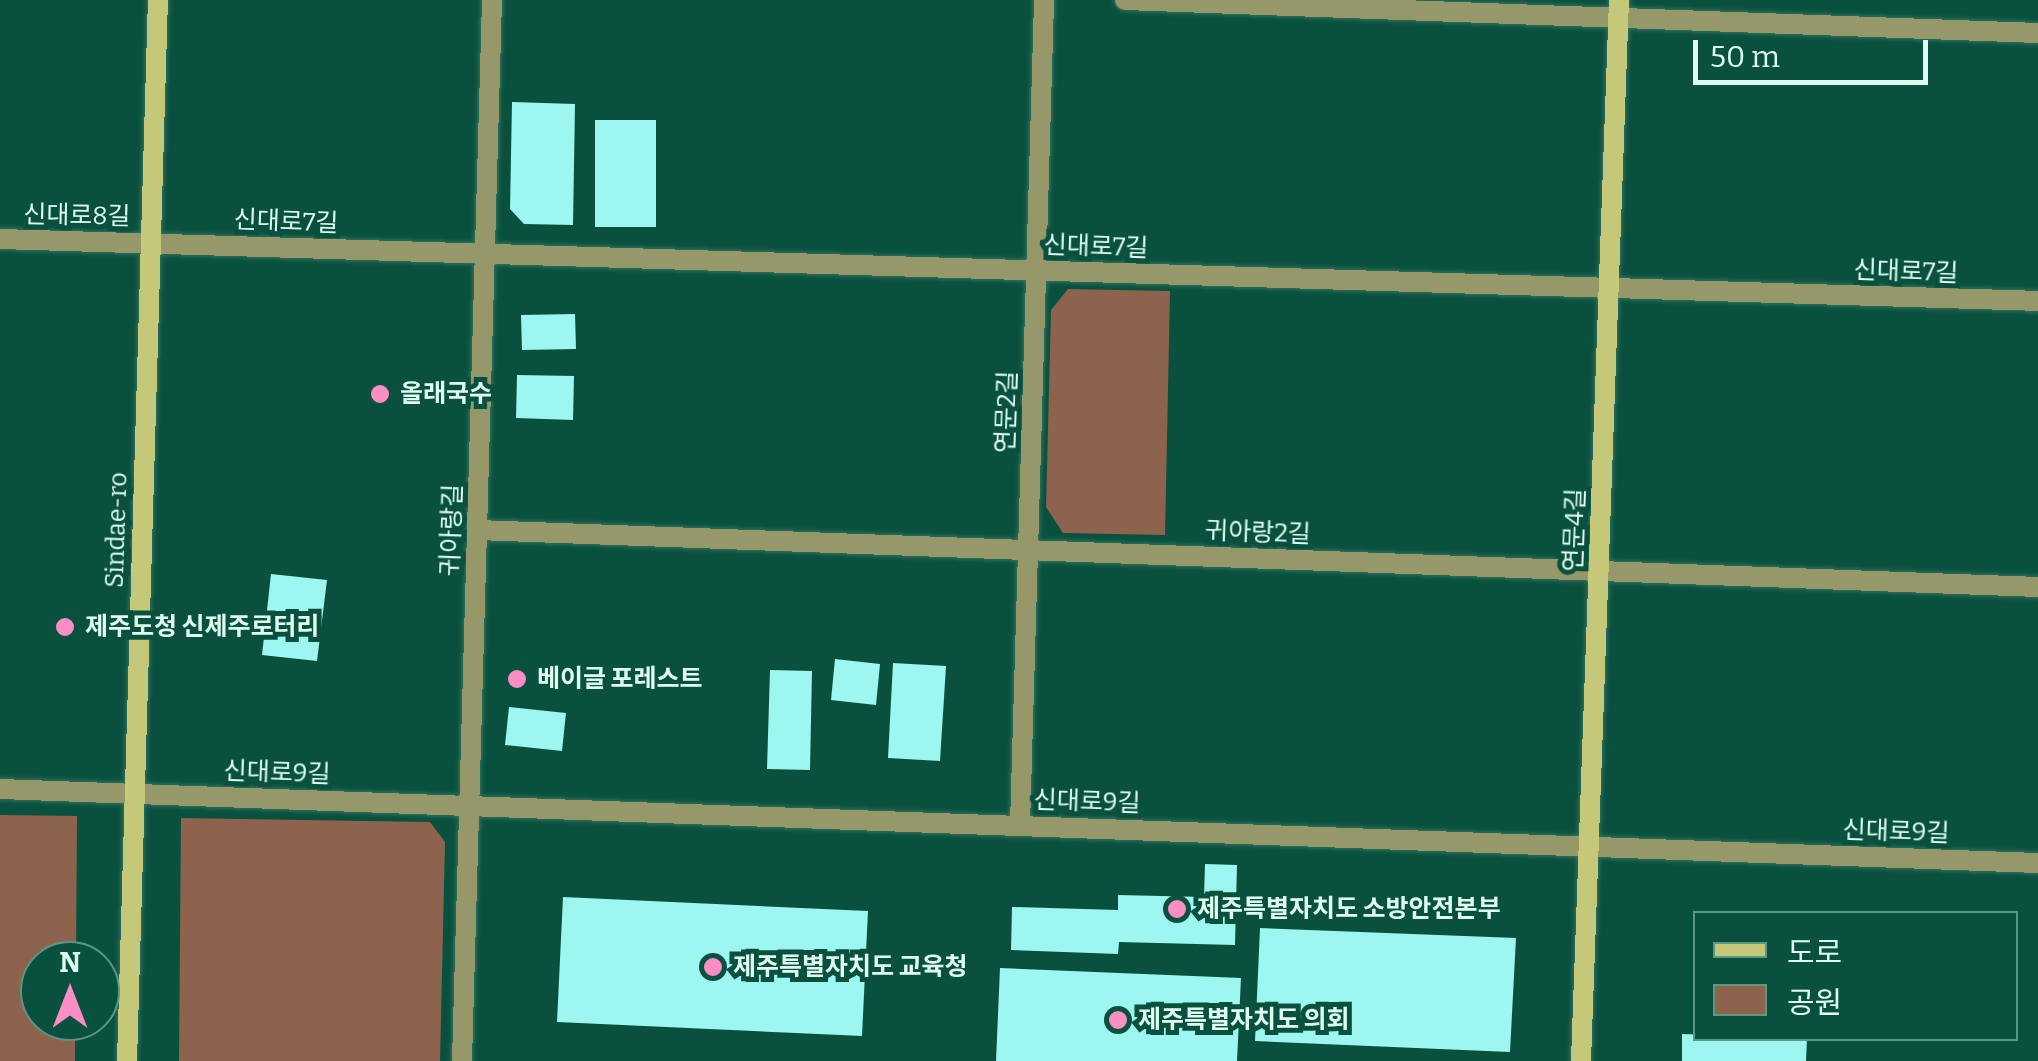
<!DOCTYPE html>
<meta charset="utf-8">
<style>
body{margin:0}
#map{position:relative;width:2038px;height:1061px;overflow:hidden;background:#09513e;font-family:Bitter,"Noto Sans KR",serif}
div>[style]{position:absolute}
.green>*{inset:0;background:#8d634d}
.building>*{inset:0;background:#9df6ef}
.roads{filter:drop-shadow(0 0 2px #2f705e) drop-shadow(0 0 2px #2f705e)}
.street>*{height:20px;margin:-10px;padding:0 10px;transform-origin:10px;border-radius:10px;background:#979869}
.secondary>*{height:20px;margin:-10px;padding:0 10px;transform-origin:10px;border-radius:10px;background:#c5c779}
.dots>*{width:28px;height:28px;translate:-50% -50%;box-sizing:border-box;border:5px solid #09513e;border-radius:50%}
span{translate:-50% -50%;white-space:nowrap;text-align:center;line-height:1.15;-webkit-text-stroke:10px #09513e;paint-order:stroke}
.street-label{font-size:25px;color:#defdf0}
.poi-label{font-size:25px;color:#defdf0;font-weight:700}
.left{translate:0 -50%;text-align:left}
.legend{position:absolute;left:1693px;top:911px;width:325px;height:130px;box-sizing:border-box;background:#09513e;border:2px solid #5e9685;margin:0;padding:12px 18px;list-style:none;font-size:30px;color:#defdf0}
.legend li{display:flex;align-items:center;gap:20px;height:50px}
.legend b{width:50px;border:2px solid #5e9685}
.north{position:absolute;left:20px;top:941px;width:100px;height:100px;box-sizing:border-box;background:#09513e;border:2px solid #5e9685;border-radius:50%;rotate:0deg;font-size:28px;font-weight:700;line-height:40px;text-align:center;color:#defdf0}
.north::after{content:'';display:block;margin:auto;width:35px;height:45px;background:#fb8fc5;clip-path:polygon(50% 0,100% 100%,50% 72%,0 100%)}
.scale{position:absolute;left:1693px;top:40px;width:235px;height:45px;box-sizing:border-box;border:5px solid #defdf0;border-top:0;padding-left:12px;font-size:30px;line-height:35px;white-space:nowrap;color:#defdf0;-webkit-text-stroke:8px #09513e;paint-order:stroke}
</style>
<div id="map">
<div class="green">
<i style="clip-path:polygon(1068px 289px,1170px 291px,1165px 535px,1063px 533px,1046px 507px,1051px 310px)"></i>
<i style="clip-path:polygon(0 815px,77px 816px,76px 961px,40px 961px,40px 1021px,75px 1021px,75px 1061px,0 1061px)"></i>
<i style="clip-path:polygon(181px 818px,430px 822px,445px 842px,440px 1061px,179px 1061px)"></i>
</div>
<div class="building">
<i style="clip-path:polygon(512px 102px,575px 104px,573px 225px,524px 224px,510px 209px)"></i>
<i style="clip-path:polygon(595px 120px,656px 120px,656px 227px,595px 227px)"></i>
<i style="clip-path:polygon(575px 314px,576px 349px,522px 350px,521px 315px)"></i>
<i style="clip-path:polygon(517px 375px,574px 376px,573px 420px,516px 418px)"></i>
<i style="clip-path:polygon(271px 574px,327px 580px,317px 661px,262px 655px)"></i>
<i style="clip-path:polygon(835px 659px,880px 664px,876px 705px,831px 700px)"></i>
<i style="clip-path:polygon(893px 663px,946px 666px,940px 761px,888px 758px)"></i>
<i style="clip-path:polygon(770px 670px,812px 671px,810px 770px,767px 769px)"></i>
<i style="clip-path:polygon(509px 707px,566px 713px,562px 751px,505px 745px)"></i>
<i style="clip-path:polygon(1205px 864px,1237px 865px,1235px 945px,1119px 942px,1118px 954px,1011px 950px,1012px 907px,1118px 910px,1118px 895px,1204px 897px)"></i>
<i style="clip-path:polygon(563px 897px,868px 911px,862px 1036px,557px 1022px)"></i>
<i style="clip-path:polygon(1260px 928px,1516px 938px,1510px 1052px,1255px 1041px)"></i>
<i style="clip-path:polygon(1000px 968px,1241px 978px,1237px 1061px,996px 1061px)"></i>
<i style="clip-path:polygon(1682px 1034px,1807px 1038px,1806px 1061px,1682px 1061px)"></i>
</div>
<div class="roads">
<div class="street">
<i style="left:1125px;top:0;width:914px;rotate:2.07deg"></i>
<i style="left:0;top:239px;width:2039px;rotate:1.74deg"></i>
<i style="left:477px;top:530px;width:1562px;rotate:2.09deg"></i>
<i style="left:0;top:789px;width:2039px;rotate:2.08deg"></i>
<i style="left:1020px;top:825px;width:825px;rotate:-88.33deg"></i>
<i style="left:462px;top:1061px;width:1061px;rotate:-88.38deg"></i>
</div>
<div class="secondary">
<i style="left:127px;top:1061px;width:1061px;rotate:-88.33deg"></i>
<i style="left:1581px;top:1061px;width:1062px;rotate:-87.95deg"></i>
</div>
</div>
<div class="dots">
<i style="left:380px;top:394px;background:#fb8fc5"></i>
<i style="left:65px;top:627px;background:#fb8fc5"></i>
<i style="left:517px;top:679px;background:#fb8fc5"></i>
<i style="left:1177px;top:909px;background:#fb8fc5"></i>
<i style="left:713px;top:967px;background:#fb8fc5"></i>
<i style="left:1118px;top:1020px;background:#fb8fc5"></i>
</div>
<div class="street-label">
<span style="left:77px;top:216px;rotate:1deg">신대로8길</span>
<span style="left:286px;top:222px;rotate:2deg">신대로7길</span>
<span style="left:1096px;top:247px;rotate:2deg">신대로7길</span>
<span style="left:1906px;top:272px;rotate:2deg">신대로7길</span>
<span style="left:1007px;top:412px;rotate:-88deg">연문2길</span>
<span style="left:117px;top:530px;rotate:-88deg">Sindae-ro</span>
<span style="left:452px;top:530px;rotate:-88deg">귀아랑길</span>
<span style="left:1575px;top:530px;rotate:-88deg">연문4길</span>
<span style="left:1258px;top:533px;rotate:2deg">귀아랑2길</span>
<span style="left:277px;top:773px;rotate:2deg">신대로9길</span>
<span style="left:1087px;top:802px;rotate:2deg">신대로9길</span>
<span style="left:1896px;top:832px;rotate:2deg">신대로9길</span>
</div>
<div class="poi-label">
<span class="left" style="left:400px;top:394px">올래국수</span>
<span class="left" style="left:85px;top:627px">제주도청 신제주로터리</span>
<span class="left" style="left:537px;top:679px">베이글 포레스트</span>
<span class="left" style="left:1197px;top:909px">제주특별자치도 소방안전본부</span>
<span class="left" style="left:733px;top:967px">제주특별자치도 교육청</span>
<span class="left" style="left:1138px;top:1020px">제주특별자치도 의회</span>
</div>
<ul class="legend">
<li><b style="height:12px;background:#c5c779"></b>도로</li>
<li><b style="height:28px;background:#8d634d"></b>공원</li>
</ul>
<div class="north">N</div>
<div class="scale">50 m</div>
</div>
